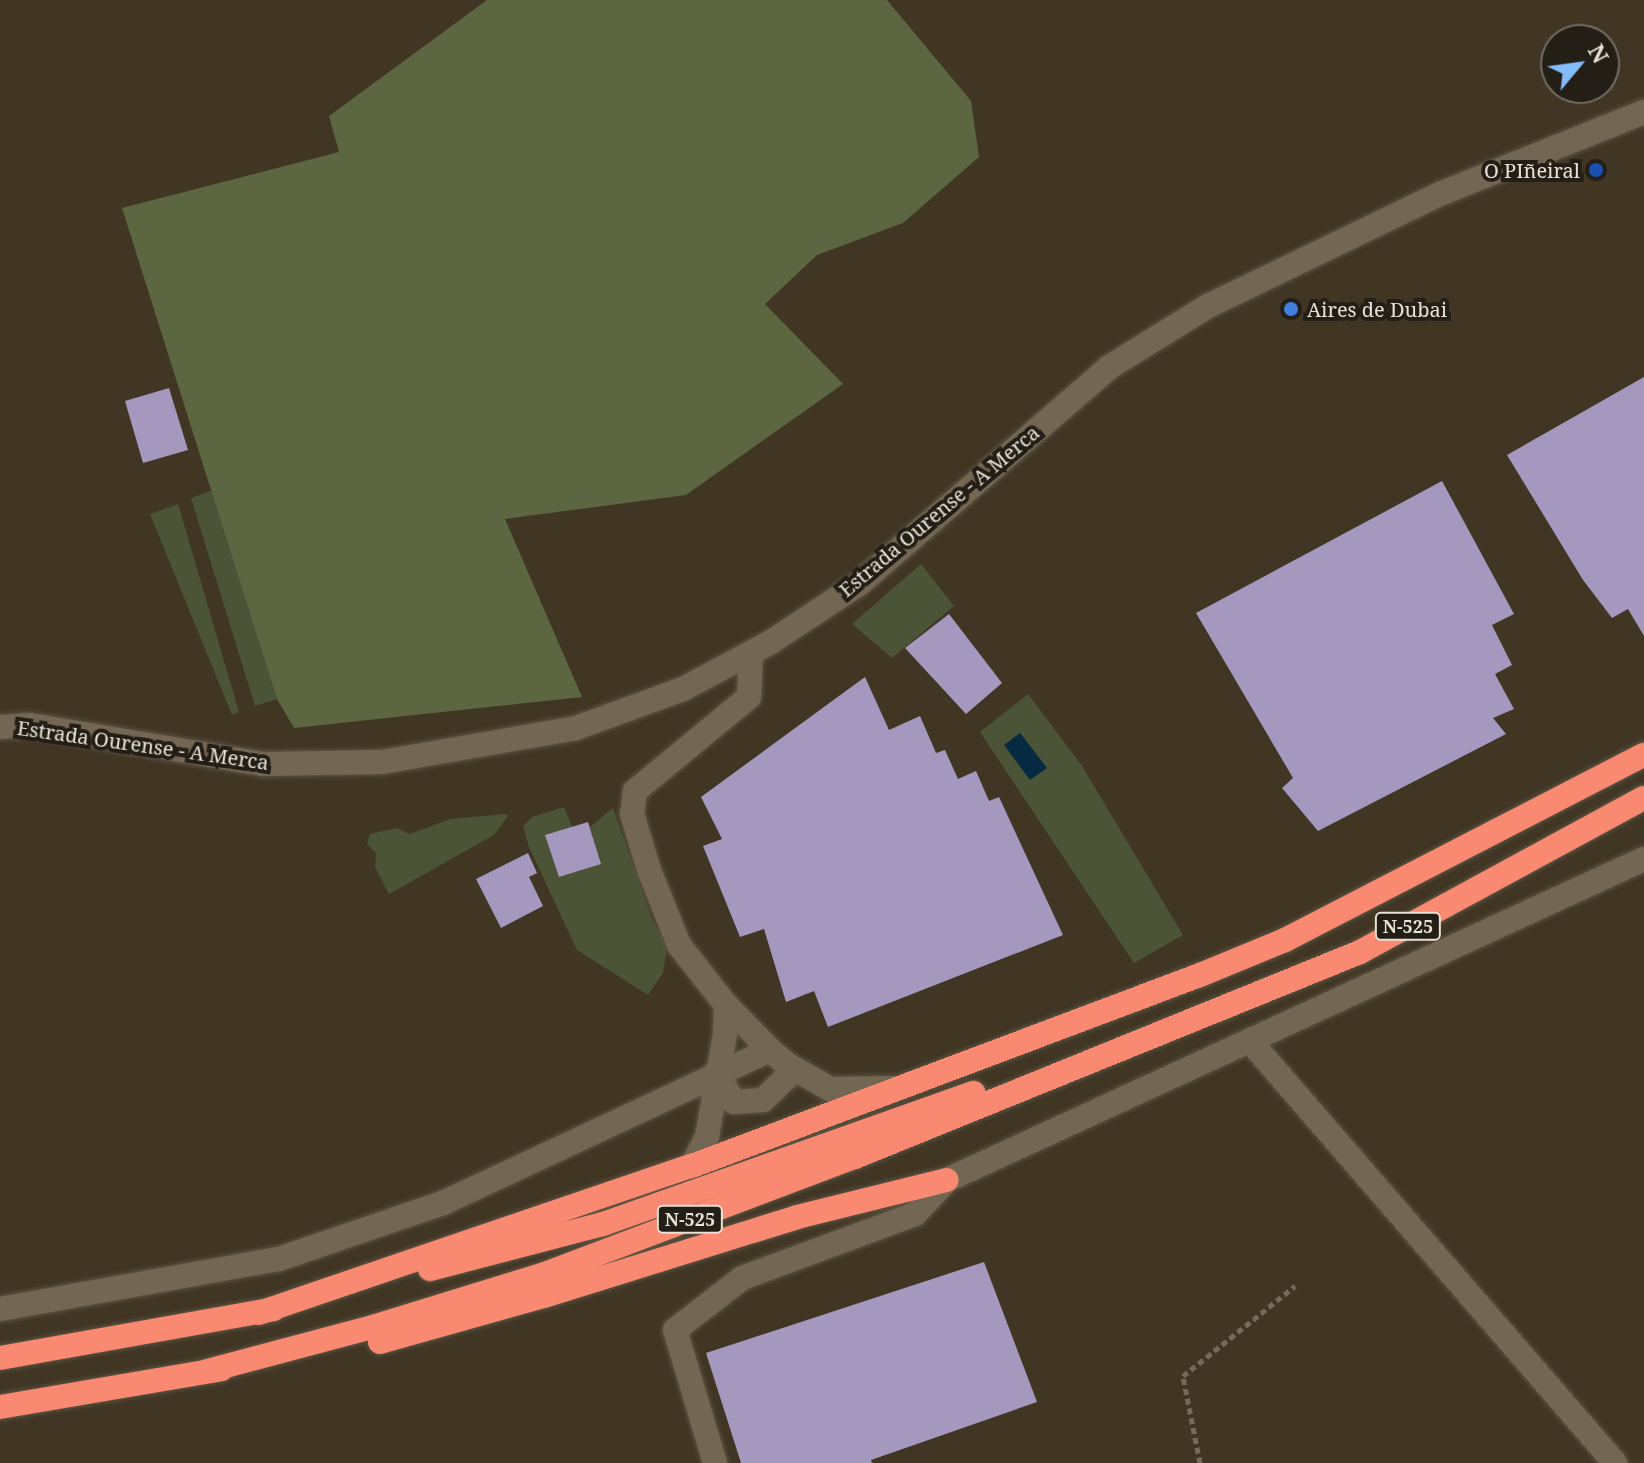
<!DOCTYPE html>
<meta charset="utf-8">
<style>
body{margin:0}
#map{position:relative;width:1644px;height:1463px;overflow:hidden;background:#413624;font-family:"Noto Serif",serif}
div>[style]{position:absolute}
.green>*{inset:0;background:#4b5437}
.forest>*{inset:0;background:#5c6641}
.water>*{inset:0;background:#062a41}
.building>*{inset:0;background:#a498bf}
.path>*{height:5px;margin-top:-2.5px;transform-origin:0;background:repeating-linear-gradient(90deg,#746a5a 0 6px,transparent 0 10px)}
.roads{filter:drop-shadow(0 0 2px #5d5444) drop-shadow(0 0 2px #5d5444)}
.minor>*{height:24px;margin:-12px;padding:0 12px;transform-origin:12px;border-radius:12px;background:#736753}
.highway>*{height:24px;margin:-12px;padding:0 12px;transform-origin:12px;border-radius:12px;background:#f98970}
.dots>*{width:22px;height:22px;translate:-50% -50%;box-sizing:border-box;border:4px solid #231e16;border-radius:50%}
span{translate:-50% -50%;white-space:nowrap;text-align:center;line-height:1.15;-webkit-text-stroke:8px #231e16;paint-order:stroke}
.shield-label span{padding:2px 6px;background:#231e16;border:2px solid;border-radius:6px;-webkit-text-stroke-width:0}
.shield-label{font-size:18px;color:#e8e2d6;font-weight:700}
.poi-label{font-size:20px;color:#e8e2d6}
.right{translate:-100% -50%;text-align:right}
.left{translate:0 -50%;text-align:left}
.street-label{font-size:20px;color:#e8e2d6}
.north{position:absolute;left:1540px;top:24px;width:80px;height:80px;box-sizing:border-box;background:#231e16;border:2px solid #726c63;border-radius:50%;rotate:61deg;font-size:22px;font-weight:700;line-height:32px;text-align:center;color:#e8e2d6}
.north::after{content:'';display:block;margin:auto;width:28px;height:36px;background:#84bcfb;clip-path:polygon(50% 0,100% 100%,50% 72%,0 100%)}
</style>
<div id="map">
<div class="green">
<i style="clip-path:polygon(213px 490px,277px 699px,255px 706px,191px 498px)"></i>
<i style="clip-path:polygon(178px 504px,239px 712px,232px 715px,150px 514px)"></i>
<i style="clip-path:polygon(921px 564px,954px 606px,892px 658px,852px 624px)"></i>
<i style="clip-path:polygon(1028px 694px,1082px 766px,1183px 935px,1134px 963px,980px 732px)"></i>
<i style="clip-path:polygon(564px 807px,572px 827px,546px 836px,559px 877px,600px 864px,590px 827px,613px 808px,652px 918px,667px 948px,663px 973px,648px 995px,577px 950px,529px 847px,523px 826px,532px 817px)"></i>
<i style="clip-path:polygon(505px 814px,508px 816px,494px 835px,389px 894px,375px 867px,376px 853px,367px 844px,370px 834px,397px 828px,410px 834px,450px 819px)"></i>
</div>
<div class="forest">
<i style="clip-path:polygon(487px 0,887px 0,971px 101px,979px 157px,903px 223px,817px 255px,765px 304px,843px 384px,686px 495px,505px 519px,582px 697px,294px 728px,277px 699px,122px 208px,339px 152px,329px 116px)"></i>
</div>
<div class="water">
<i style="clip-path:polygon(1020px 733px,1047px 768px,1030px 780px,1004px 745px)"></i>
</div>
<div class="building">
<i style="clip-path:polygon(1644px 377px,1644px 636px,1628px 609px,1612px 618px,1583px 580px,1507px 455px)"></i>
<i style="clip-path:polygon(169px 388px,188px 450px,143px 463px,125px 401px)"></i>
<i style="clip-path:polygon(1442px 481px,1514px 614px,1492px 625px,1512px 665px,1495px 674px,1514px 709px,1493px 718px,1506px 734px,1318px 831px,1282px 788px,1293px 778px,1196px 613px)"></i>
<i style="clip-path:polygon(949px 614px,1002px 683px,966px 714px,905px 648px)"></i>
<i style="clip-path:polygon(865px 677px,889px 730px,920px 716px,936px 753px,945px 750px,958px 779px,976px 771px,989px 801px,999px 797px,1063px 935px,828px 1027px,814px 991px,786px 1002px,764px 929px,740px 937px,703px 846px,722px 839px,701px 797px)"></i>
<i style="clip-path:polygon(588px 822px,601px 864px,559px 877px,545px 835px)"></i>
<i style="clip-path:polygon(528px 853px,537px 873px,529px 877px,543px 906px,501px 928px,476px 879px)"></i>
<i style="clip-path:polygon(984px 1262px,1037px 1402px,871px 1460px,872px 1463px,741px 1463px,706px 1353px)"></i>
</div>
<div class="path">
<i style="left:1200px;top:1463px;width:89px;rotate:-101.1deg"></i>
<i style="left:1183px;top:1376px;width:144px;rotate:-38.8deg"></i>
</div>
<div class="roads">
<div class="minor">
<i style="left:751px;top:653px;width:44px;rotate:92.6deg"></i>
<i style="left:749px;top:697px;width:148px;rotate:140.5deg"></i>
<i style="left:635px;top:791px;width:23px;rotate:97deg"></i>
<i style="left:632px;top:814px;width:59px;rotate:73.1deg"></i>
<i style="left:649px;top:870px;width:81px;rotate:68.2deg"></i>
<i style="left:679px;top:945px;width:76px;rotate:51.9deg"></i>
<i style="left:726px;top:1005px;width:63px;rotate:45.6deg"></i>
<i style="left:770px;top:1050px;width:23px;rotate:40deg"></i>
<i style="left:788px;top:1065px;width:48px;rotate:29.7deg"></i>
<i style="left:830px;top:1089px;width:65px;rotate:-0.9deg"></i>
<i style="left:0;top:727px;width:30px;rotate:-4deg"></i>
<i style="left:30px;top:725px;width:235px;rotate:9.5deg"></i>
<i style="left:262px;top:764px;width:120px;rotate:-1deg"></i>
<i style="left:382px;top:762px;width:197px;rotate:-9.9deg"></i>
<i style="left:576px;top:728px;width:114px;rotate:-20deg"></i>
<i style="left:683px;top:689px;width:100px;rotate:-28.1deg"></i>
<i style="left:771px;top:642px;width:105px;rotate:-33.4deg"></i>
<i style="left:859px;top:584px;width:330px;rotate:-40.9deg"></i>
<i style="left:1108px;top:368px;width:118px;rotate:-31.8deg"></i>
<i style="left:1208px;top:306px;width:258px;rotate:-25.8deg"></i>
<i style="left:1440px;top:194px;width:220px;rotate:-21.9deg"></i>
<i style="left:1250px;top:1041px;width:558px;rotate:49.14deg"></i>
<i style="left:716px;top:1072px;width:35px;rotate:59deg"></i>
<i style="left:734px;top:1102px;width:29px;rotate:-4deg"></i>
<i style="left:763px;top:1100px;width:32px;rotate:-44deg"></i>
<i style="left:786px;top:1078px;width:13px;rotate:-81deg"></i>
<i style="left:692px;top:1166px;width:33px;rotate:-63deg"></i>
<i style="left:707px;top:1137px;width:105px;rotate:-80.1deg"></i>
<i style="left:725px;top:1034px;width:29px;rotate:-88deg"></i>
<i style="left:0;top:1309px;width:283px;rotate:-10.2deg"></i>
<i style="left:279px;top:1259px;width:173px;rotate:-18.9deg"></i>
<i style="left:443px;top:1203px;width:361px;rotate:-25.1deg"></i>
<i style="left:715px;top:1463px;width:139px;rotate:-106.7deg"></i>
<i style="left:675px;top:1330px;width:85px;rotate:-37.8deg"></i>
<i style="left:742px;top:1278px;width:184px;rotate:-20.3deg"></i>
<i style="left:915px;top:1214px;width:47px;rotate:-46.7deg"></i>
<i style="left:947px;top:1180px;width:767px;rotate:-24.73deg"></i>
</div>
<div class="highway">
<i style="left:430px;top:1269px;width:179px;rotate:-14.6deg"></i>
<i style="left:603px;top:1224px;width:393px;rotate:-19.5deg"></i>
<i style="left:259px;top:1313px;width:457px;rotate:-18.8deg"></i>
<i style="left:692px;top:1166px;width:543px;rotate:-20.61deg"></i>
<i style="left:1200px;top:975px;width:92px;rotate:-22.4deg"></i>
<i style="left:1285px;top:940px;width:404px;rotate:-27.3deg"></i>
<i style="left:380px;top:1342px;width:170px;rotate:-15.7deg"></i>
<i style="left:544px;top:1296px;width:265px;rotate:-17.3deg"></i>
<i style="left:797px;top:1217px;width:154px;rotate:-13.9deg"></i>
<i style="left:0;top:1358px;width:278px;rotate:-10.1deg"></i>
<i style="left:207px;top:1371px;width:175px;rotate:-14.9deg"></i>
<i style="left:376px;top:1326px;width:174px;rotate:-17.1deg"></i>
<i style="left:542px;top:1275px;width:335px;rotate:-20.7deg"></i>
<i style="left:855px;top:1157px;width:545px;rotate:-22.09deg"></i>
<i style="left:1360px;top:952px;width:323px;rotate:-28.5deg"></i>
<i style="left:0;top:1407px;width:225px;rotate:-9.7deg"></i>
</div>
</div>
<div class="dots">
<i style="left:1596px;top:170px;background:#1a4fb4"></i>
<i style="left:1291px;top:309px;background:#3f7fe0"></i>
</div>
<div class="shield-label">
<span style="left:1408px;top:926px">N-525</span>
<span style="left:690px;top:1219px">N-525</span>
</div>
<div class="poi-label">
<span class="right" style="left:1580px;top:170px">O PIñeiral</span>
<span class="left" style="left:1307px;top:309px">Aires de Dubai</span>
</div>
<div class="street-label">
<span style="left:939px;top:511px;rotate:-40deg">Estrada Ourense - A Merca</span>
<span style="left:143px;top:745px;rotate:8deg">Estrada Ourense - A Merca</span>
</div>
<div class="north">N</div>
</div>
